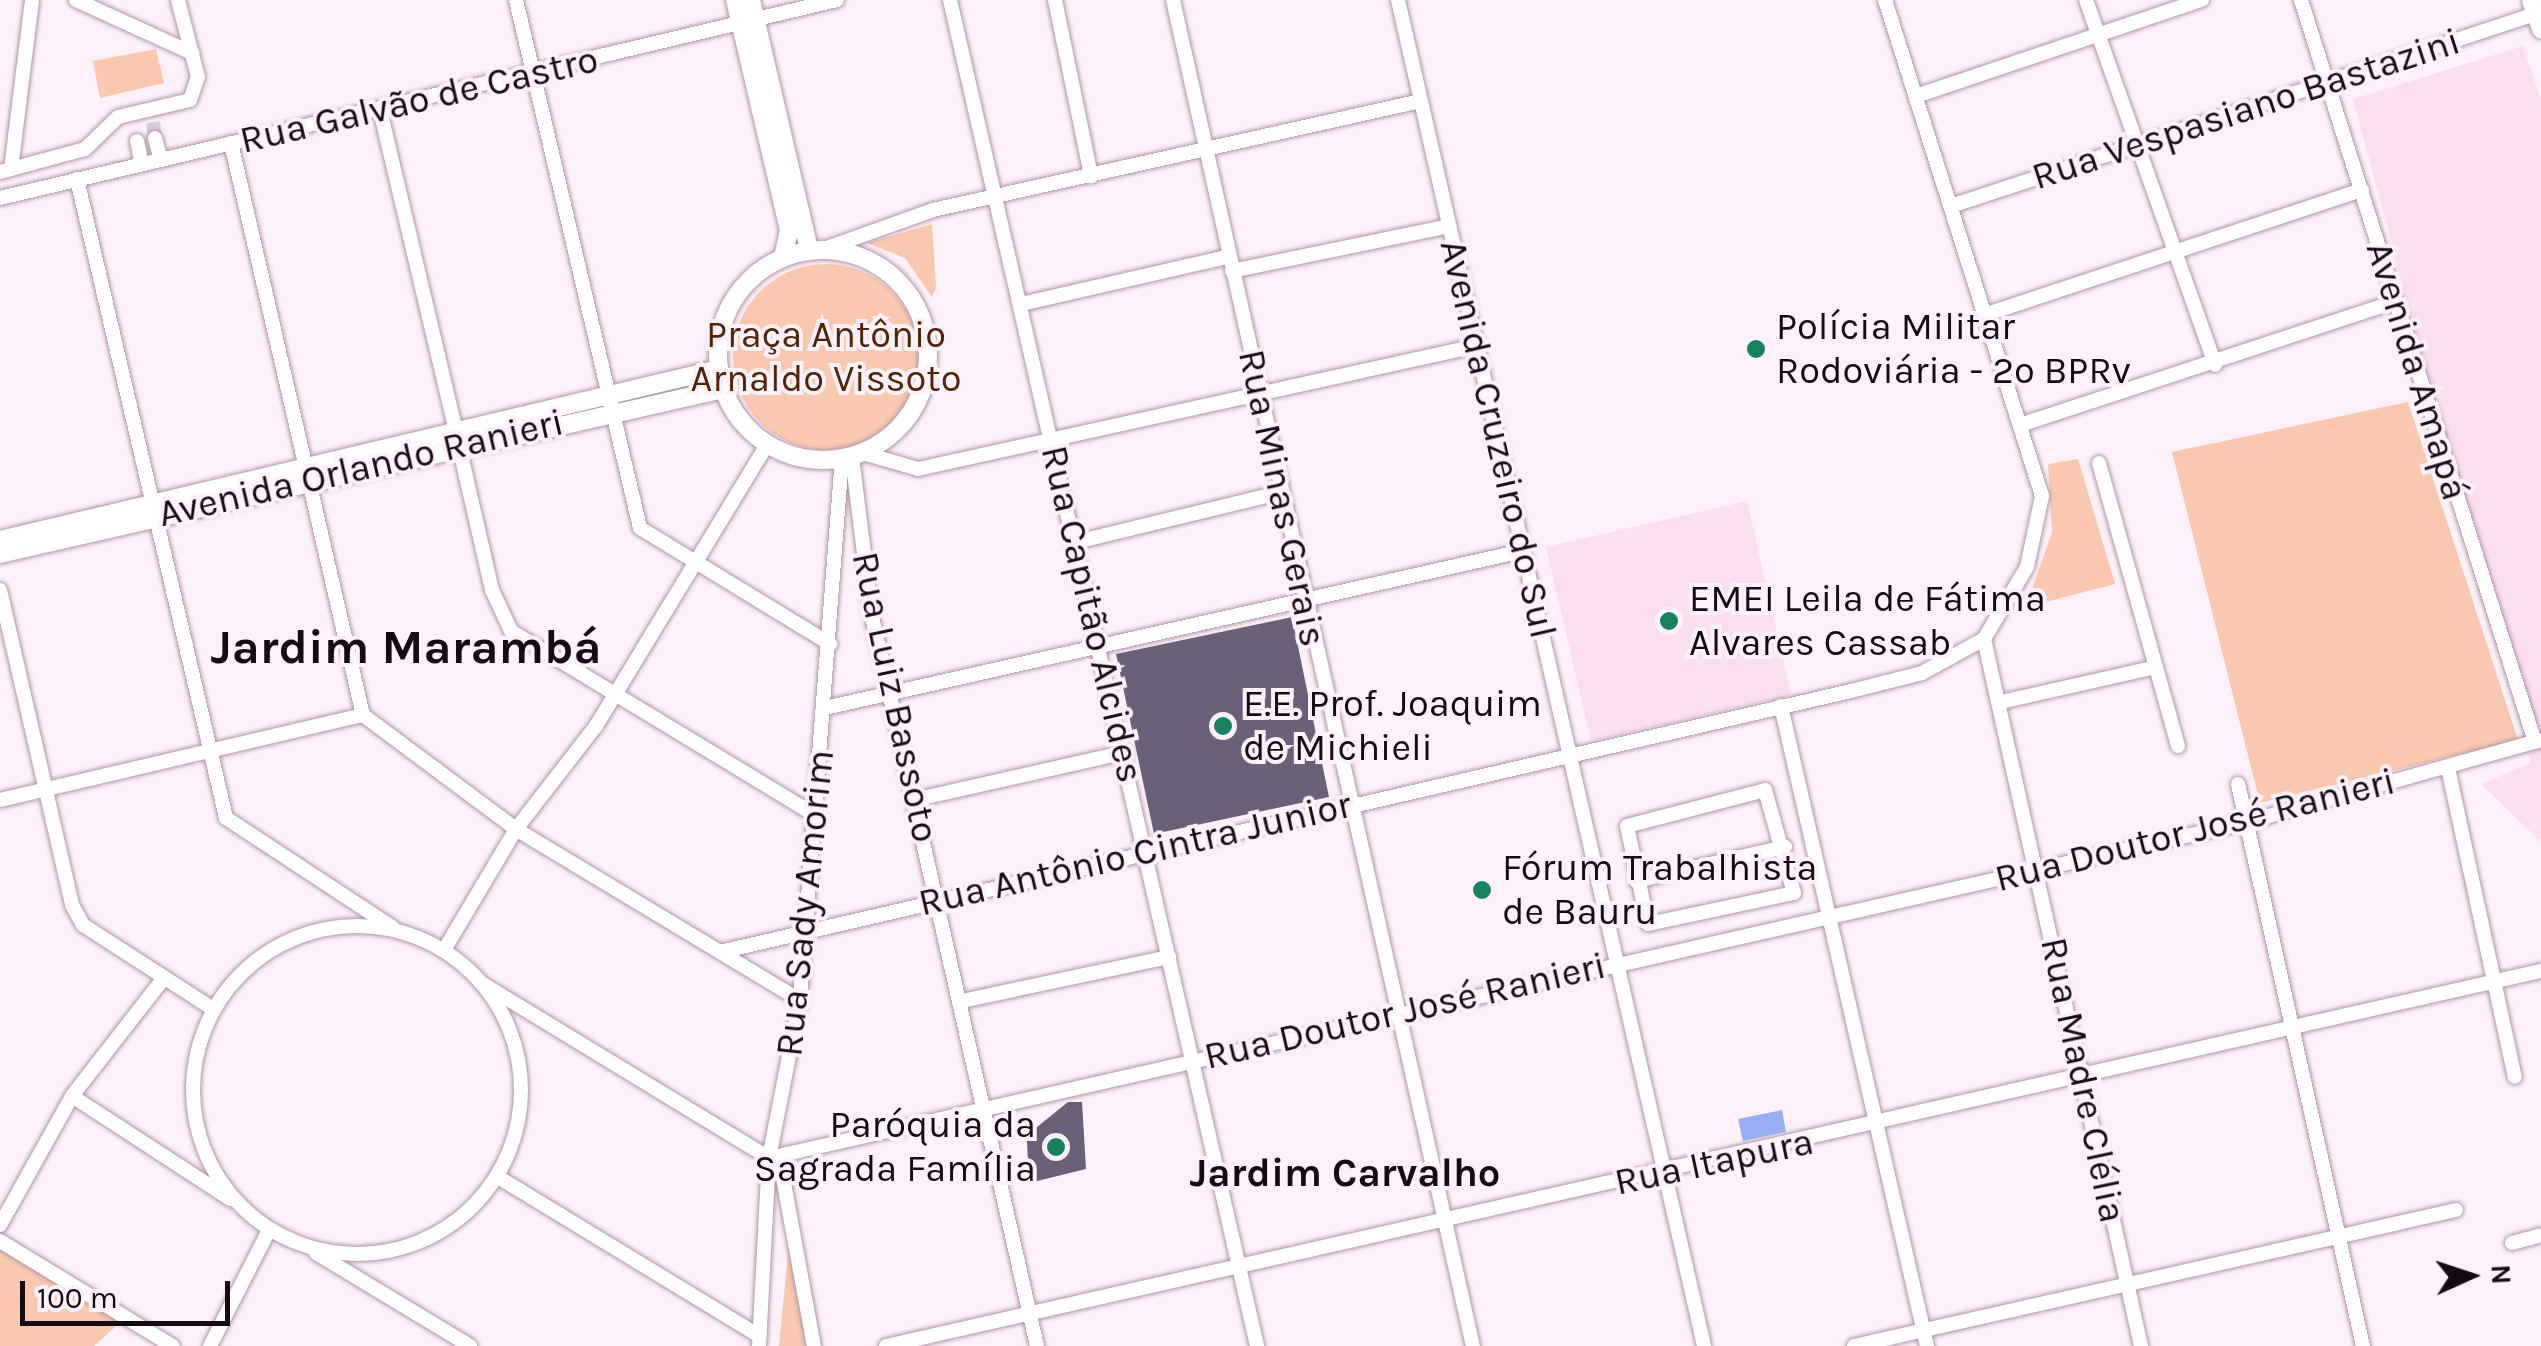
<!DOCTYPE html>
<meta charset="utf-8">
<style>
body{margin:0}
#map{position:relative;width:2541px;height:1346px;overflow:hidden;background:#fef1f9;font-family:Karla,sans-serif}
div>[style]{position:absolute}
.built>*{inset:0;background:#fcdef1}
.green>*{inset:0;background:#f9c8ae}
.round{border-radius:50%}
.water>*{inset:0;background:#98aff6}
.building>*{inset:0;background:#6b6079}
.minor-tunnel>*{height:14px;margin-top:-7px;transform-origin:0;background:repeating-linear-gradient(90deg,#dbced6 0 14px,transparent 0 21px)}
.roads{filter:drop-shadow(0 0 2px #b095a6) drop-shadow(0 0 2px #b095a6)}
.minor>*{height:14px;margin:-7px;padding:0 7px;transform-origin:7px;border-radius:7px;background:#fff}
.minor>.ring{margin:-7px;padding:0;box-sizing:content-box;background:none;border:14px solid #fff;border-radius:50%}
.major>*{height:18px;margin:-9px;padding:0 9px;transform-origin:9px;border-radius:9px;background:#fff}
.major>.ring{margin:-9px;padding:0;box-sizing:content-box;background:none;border:18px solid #fff;border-radius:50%}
.dots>*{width:28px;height:28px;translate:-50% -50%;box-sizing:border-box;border:5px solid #fef1f9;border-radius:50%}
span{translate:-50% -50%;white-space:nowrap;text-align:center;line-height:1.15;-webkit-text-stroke:8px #fef1f9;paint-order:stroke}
.street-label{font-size:38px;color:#150b12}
.poi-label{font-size:38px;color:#150b12}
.left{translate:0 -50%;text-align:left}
.right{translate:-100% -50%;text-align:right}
.park-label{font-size:38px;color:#532403}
.neighbourhood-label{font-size:40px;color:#150b12;font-weight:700}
.district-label{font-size:48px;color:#150b12;font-weight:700}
.north{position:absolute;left:2421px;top:1226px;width:100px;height:100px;-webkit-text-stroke:8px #fef1f9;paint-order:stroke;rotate:87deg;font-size:28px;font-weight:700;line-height:40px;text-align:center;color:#150b12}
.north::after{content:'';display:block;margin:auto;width:35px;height:45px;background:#150b12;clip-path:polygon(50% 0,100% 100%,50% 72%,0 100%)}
.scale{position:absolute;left:20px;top:1281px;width:210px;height:45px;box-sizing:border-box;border:5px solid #150b12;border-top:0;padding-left:12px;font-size:30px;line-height:35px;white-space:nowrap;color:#150b12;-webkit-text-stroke:8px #fef1f9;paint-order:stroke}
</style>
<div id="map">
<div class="built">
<i style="clip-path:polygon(2523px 46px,2541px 100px,2541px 842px,2481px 784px,2531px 763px,2353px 99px)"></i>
<i style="clip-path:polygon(1747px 501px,1791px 695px,1591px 741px,1546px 547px)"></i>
</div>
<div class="green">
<i style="clip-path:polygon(156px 49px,164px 83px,100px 98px,93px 61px)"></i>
<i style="clip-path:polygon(932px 224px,936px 288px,932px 297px,905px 258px,867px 243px)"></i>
<i class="round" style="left:733px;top:264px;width:186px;height:186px"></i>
<i style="clip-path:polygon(2408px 402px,2518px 740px,2260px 803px,2172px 452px)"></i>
<i style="clip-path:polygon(2078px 459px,2115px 584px,2026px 607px,2052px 532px,2048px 464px)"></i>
<i style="clip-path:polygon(792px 1212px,818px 1346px,779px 1346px)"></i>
<i style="clip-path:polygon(0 1247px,126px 1317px,94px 1346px,0 1346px)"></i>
</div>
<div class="water">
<i style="clip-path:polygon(1782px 1110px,1786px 1132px,1743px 1141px,1738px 1119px)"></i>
</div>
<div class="building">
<i style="clip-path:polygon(1292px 617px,1329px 797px,1154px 834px,1116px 654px)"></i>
<i style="clip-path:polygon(1068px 1102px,1082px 1102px,1086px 1169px,1029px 1183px,1026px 1122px,1037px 1127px)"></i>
</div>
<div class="minor-tunnel">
<i style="left:153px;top:122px;width:16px;rotate:83deg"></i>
</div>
<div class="roads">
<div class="minor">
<i style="left:76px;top:0;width:128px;rotate:24.6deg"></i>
<i style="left:516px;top:0;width:542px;rotate:76.78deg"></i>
<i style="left:640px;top:528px;width:223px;rotate:31.4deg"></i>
<i style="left:950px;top:0;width:1381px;rotate:77.15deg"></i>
<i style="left:1055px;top:0;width:180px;rotate:78.4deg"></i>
<i style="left:1173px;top:0;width:1379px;rotate:77.44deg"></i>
<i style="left:1398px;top:0;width:1380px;rotate:77.19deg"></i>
<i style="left:2086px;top:0;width:387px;rotate:70.5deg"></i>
<i style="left:2301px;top:0;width:778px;rotate:72.5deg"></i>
<i style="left:1916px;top:96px;width:302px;rotate:-18.6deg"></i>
<i style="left:380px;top:110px;width:331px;rotate:76.7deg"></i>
<i style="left:155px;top:138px;width:23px;rotate:75deg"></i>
<i style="left:137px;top:141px;width:24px;rotate:78deg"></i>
<i style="left:231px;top:143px;width:587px;rotate:77.01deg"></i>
<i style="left:363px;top:715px;width:191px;rotate:36.7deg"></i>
<i style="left:516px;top:829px;width:332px;rotate:31.1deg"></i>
<i style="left:11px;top:169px;width:170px;rotate:-82.9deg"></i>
<i style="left:0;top:172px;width:88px;rotate:-15.1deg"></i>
<i style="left:85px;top:149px;width:46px;rotate:-44.1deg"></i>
<i style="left:118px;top:117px;width:74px;rotate:-13.3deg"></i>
<i style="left:190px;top:100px;width:24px;rotate:-71deg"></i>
<i style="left:198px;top:77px;width:80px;rotate:-104.6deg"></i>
<i style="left:77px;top:179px;width:656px;rotate:76.87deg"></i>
<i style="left:226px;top:818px;width:199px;rotate:33.3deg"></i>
<i style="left:0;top:198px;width:860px;rotate:-13.31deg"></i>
<i style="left:1951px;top:206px;width:621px;rotate:-18.2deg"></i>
<i style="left:824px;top:249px;width:116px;rotate:-19.7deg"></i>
<i style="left:933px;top:210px;width:499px;rotate:-12.6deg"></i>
<i style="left:1232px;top:271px;width:222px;rotate:-11.7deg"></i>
<i style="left:1021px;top:304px;width:210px;rotate:-12.9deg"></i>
<i style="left:1987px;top:314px;width:395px;rotate:-18.3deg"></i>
<i style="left:2023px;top:424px;width:391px;rotate:-18.2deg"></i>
<i style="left:459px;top:446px;width:148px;rotate:77.1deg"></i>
<i style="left:492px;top:590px;width:45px;rotate:65.1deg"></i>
<i style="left:511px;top:631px;width:358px;rotate:31.2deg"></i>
<i style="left:863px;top:453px;width:57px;rotate:16.2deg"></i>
<i style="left:918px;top:469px;width:571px;rotate:-12.43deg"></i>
<i style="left:852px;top:457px;width:161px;rotate:82.9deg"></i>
<i style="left:872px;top:617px;width:747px;rotate:77.25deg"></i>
<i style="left:2099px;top:463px;width:294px;rotate:74.4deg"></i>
<i style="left:1076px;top:542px;width:209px;rotate:-13.6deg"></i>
<i style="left:0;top:590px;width:323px;rotate:77.1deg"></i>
<i style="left:72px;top:905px;width:23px;rotate:61deg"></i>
<i style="left:83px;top:925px;width:155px;rotate:32.9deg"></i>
<i style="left:1984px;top:639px;width:724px;rotate:77.48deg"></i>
<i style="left:2001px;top:702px;width:159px;rotate:-12.7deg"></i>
<i style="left:1781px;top:706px;width:656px;rotate:77.15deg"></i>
<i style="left:825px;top:708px;width:714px;rotate:-12.69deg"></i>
<i style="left:2448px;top:768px;width:316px;rotate:77.8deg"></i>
<i style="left:2238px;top:784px;width:576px;rotate:77.46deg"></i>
<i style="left:1765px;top:790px;width:107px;rotate:74.3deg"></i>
<i style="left:1794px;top:893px;width:149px;rotate:168deg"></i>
<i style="left:1648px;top:924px;width:100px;rotate:-102.1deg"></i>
<i style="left:1627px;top:826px;width:143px;rotate:-14.6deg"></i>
<i style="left:918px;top:799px;width:213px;rotate:-12.7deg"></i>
<i style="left:0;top:800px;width:373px;rotate:-13.2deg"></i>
<i style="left:1636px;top:881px;width:153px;rotate:-12.9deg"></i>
<i class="ring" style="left:193px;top:926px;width:314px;height:314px"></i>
<i style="left:444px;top:950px;width:141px;rotate:-59.2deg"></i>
<i style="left:516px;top:829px;width:130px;rotate:-52.2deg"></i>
<i style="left:596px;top:726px;width:329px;rotate:-58.7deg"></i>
<i style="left:724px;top:951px;width:1157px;rotate:-12.99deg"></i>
<i style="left:1851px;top:691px;width:73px;rotate:-14.2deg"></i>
<i style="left:1922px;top:673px;width:71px;rotate:-28.7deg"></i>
<i style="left:1984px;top:639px;width:84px;rotate:-59.2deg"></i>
<i style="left:2027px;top:567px;width:73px;rotate:-78.1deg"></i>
<i style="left:2042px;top:496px;width:520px;rotate:-107.56deg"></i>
<i style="left:483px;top:984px;width:335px;rotate:31.3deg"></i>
<i style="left:769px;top:1158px;width:1513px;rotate:-12.8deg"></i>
<i style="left:2244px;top:823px;width:308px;rotate:-15.6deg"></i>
<i style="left:962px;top:1001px;width:212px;rotate:-12deg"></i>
<i style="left:72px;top:1096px;width:189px;rotate:33.1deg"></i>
<i style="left:779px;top:1156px;width:193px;rotate:79.6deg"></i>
<i style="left:498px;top:1177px;width:306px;rotate:31.3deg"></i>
<i style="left:0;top:1225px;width:148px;rotate:-60.8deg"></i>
<i style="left:72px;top:1096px;width:150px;rotate:-52.1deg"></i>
<i style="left:0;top:1241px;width:202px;rotate:31.3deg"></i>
<i style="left:2512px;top:1243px;width:30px;rotate:-15deg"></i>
<i style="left:316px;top:1253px;width:180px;rotate:31.1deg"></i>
<i style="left:210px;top:1346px;width:130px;rotate:-63deg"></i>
<i style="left:759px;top:1346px;width:188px;rotate:-87deg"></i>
<i style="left:769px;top:1158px;width:161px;rotate:-78.9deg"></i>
<i style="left:800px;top:1000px;width:544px;rotate:-85.57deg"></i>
<i style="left:886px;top:1346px;width:1697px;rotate:-12.77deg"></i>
<i style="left:1854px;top:1346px;width:617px;rotate:-12.73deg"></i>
</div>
<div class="major">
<i style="left:735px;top:0;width:237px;rotate:76.8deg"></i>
<i style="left:789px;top:231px;width:26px;rotate:103deg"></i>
<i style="left:751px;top:0;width:256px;rotate:76.9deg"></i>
<i style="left:2531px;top:0;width:31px;rotate:71deg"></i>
<i class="ring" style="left:718px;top:250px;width:192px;height:192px"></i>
<i style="left:0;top:540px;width:739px;rotate:-13.38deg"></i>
<i style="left:0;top:554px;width:742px;rotate:-12.86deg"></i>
</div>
</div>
<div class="dots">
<i style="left:1756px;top:349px;background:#158360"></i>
<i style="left:1669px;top:621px;background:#158360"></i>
<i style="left:1223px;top:726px;background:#158360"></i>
<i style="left:1482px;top:890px;background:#158360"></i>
<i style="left:1056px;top:1147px;background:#158360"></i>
</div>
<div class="street-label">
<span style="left:419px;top:100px;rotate:-13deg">Rua Galvão de Castro</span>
<span style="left:2246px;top:109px;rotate:-18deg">Rua Vespasiano Bastazini</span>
<span style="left:2417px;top:371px;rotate:73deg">Avenida Amapá</span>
<span style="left:1498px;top:439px;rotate:77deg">Avenida Cruzeiro do Sul</span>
<span style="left:361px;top:468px;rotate:-13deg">Avenida Orlando Ranieri</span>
<span style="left:1282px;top:498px;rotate:78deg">Rua Minas Gerais</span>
<span style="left:1092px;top:614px;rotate:77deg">Rua Capitão Alcides</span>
<span style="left:895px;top:697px;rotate:78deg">Rua Luiz Bassoto</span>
<span style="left:2195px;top:830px;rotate:-14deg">Rua Doutor José Ranieri</span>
<span style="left:1135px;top:854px;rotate:-13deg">Rua Antônio Cintra Junior</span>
<span style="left:805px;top:903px;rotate:-84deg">Rua Sady Amorim</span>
<span style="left:1405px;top:1011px;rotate:-13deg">Rua Doutor José Ranieri</span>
<span style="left:2083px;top:1080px;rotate:78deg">Rua Madre Clélia</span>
<span style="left:1714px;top:1162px;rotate:-12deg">Rua Itapura</span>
</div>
<div class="poi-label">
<span class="left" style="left:1776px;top:349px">Polícia Militar<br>Rodoviária - 2º BPRv</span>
<span class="left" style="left:1689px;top:621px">EMEI Leila de Fátima<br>Alvares Cassab</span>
<span class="left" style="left:1243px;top:726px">E.E. Prof. Joaquim<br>de Michieli</span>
<span class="left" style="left:1502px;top:890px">Fórum Trabalhista<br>de Bauru</span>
<span class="right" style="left:1036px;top:1147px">Paróquia da<br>Sagrada Família</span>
</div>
<div class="park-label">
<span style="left:826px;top:357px">Praça Antônio<br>Arnaldo Vissoto</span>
</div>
<div class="neighbourhood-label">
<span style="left:1345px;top:1173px">Jardim Carvalho</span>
</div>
<div class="district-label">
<span style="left:406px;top:648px">Jardim Marambá</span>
</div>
<div class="north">N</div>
<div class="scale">100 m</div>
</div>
